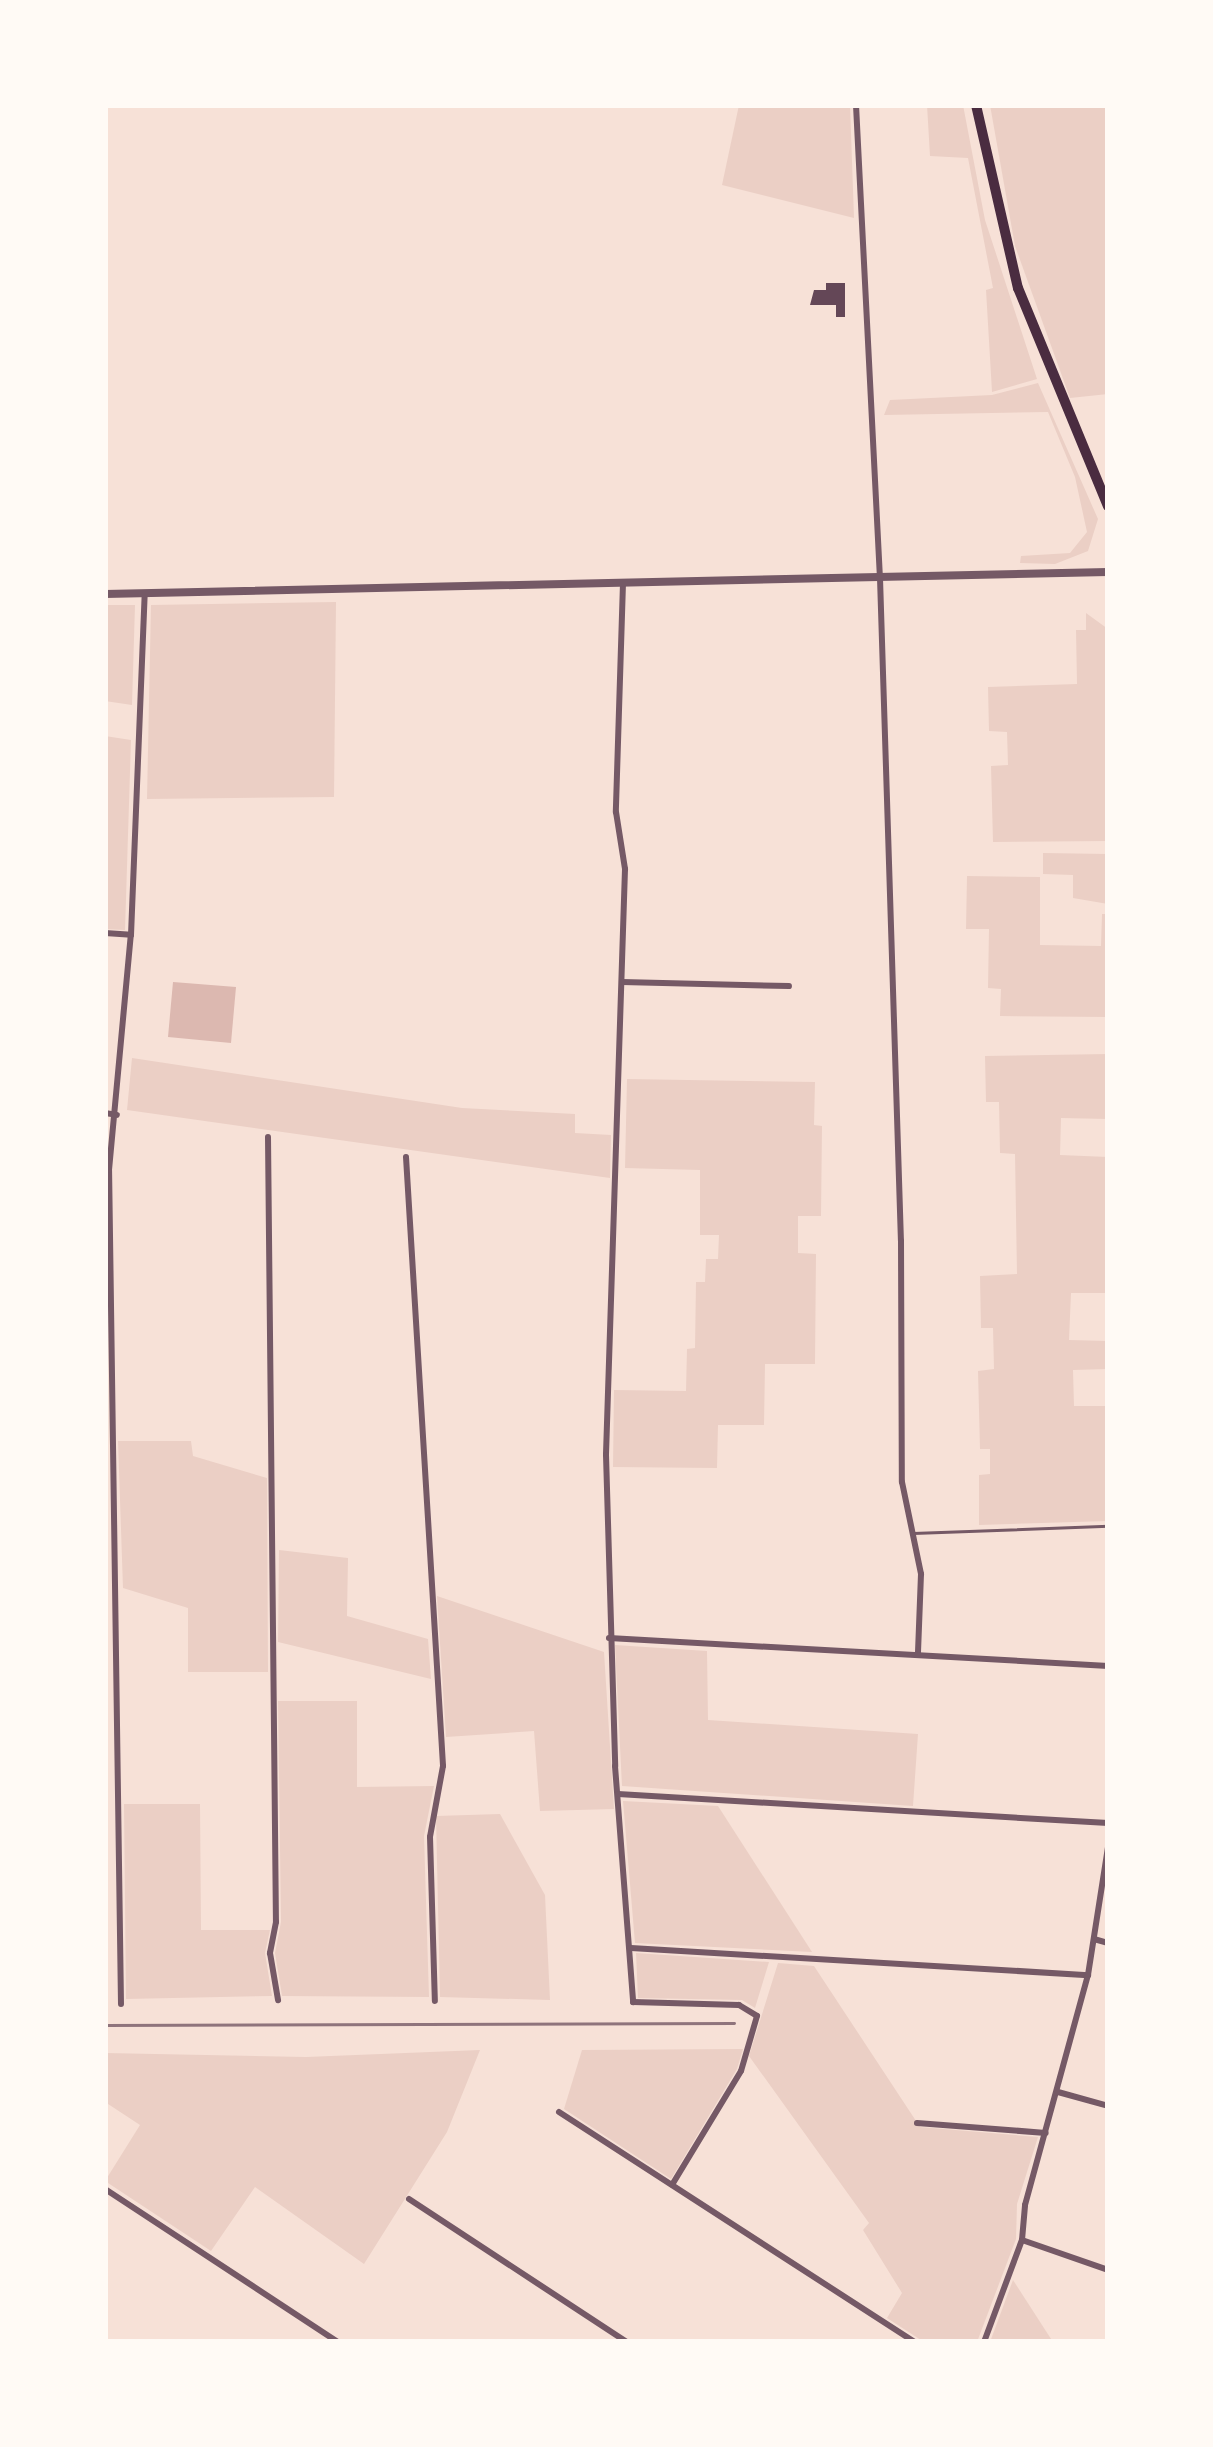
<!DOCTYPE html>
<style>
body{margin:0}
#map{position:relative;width:1213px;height:2447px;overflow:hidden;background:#f7e1d7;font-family:"Nunito Sans",sans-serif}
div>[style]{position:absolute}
.green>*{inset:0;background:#ebcfc5}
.water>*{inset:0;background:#dcb8b0}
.building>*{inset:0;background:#644757}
.service>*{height:3px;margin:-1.5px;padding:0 1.5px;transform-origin:1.5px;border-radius:1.5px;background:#755966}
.minor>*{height:6px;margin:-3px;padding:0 3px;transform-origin:3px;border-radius:3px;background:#755966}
.tertiary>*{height:8px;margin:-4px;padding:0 4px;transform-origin:4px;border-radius:4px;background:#755966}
.primary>*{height:10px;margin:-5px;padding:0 5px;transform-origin:5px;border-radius:5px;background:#4a2c40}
.rail>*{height:3px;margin:-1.5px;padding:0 1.5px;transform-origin:1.5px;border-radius:1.5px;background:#8f747c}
span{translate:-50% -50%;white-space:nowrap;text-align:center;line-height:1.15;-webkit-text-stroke:12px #fffaf5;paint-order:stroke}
.frame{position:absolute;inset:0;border:108px solid #fffaf5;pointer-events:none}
</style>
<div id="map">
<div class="green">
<i style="clip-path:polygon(739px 105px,850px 105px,854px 218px,722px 185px)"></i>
<i style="clip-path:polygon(927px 105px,963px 105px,985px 220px,1037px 379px,992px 392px,986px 290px,993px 288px,968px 158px,930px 156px)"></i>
<i style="clip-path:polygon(990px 105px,1108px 105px,1108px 394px,1070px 398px,1015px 246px)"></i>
<i style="clip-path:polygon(1038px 383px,1098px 519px,1088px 551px,1055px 564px,1020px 563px,1021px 556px,1070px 553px,1087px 532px,1075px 477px,1048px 412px,884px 415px,890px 400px,992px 395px)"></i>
<i style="clip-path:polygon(336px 602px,334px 797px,147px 799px,151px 605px)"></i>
<i style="clip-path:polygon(105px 605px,135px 605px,132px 705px,105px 701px)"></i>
<i style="clip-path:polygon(1086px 613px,1108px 629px,1108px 841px,993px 842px,991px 766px,1008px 765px,1007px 732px,989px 731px,988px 687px,1077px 684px,1076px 630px,1086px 630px)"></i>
<i style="clip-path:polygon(105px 736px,131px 740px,125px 930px,105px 929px)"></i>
<i style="clip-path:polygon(1043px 853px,1108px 854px,1108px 904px,1073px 898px,1073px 875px,1043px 874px)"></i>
<i style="clip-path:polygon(967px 876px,1040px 877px,1040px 945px,1101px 946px,1102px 914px,1108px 914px,1108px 1017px,1000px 1016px,1001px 989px,988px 988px,989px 929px,966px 929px)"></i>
<i style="clip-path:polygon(1108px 1054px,1108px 1119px,1061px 1118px,1060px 1155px,1108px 1157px,1108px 1293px,1071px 1293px,1069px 1340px,1108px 1341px,1108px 1369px,1073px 1370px,1074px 1406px,1108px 1406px,1108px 1521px,979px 1525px,979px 1475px,990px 1474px,990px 1449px,980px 1449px,978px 1371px,994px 1369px,993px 1328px,981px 1328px,980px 1276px,1017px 1274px,1015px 1154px,1000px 1153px,999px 1102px,986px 1102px,985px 1056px)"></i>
<i style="clip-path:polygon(132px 1058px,462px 1108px,575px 1114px,575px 1133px,611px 1135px,610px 1178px,127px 1110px)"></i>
<i style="clip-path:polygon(627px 1079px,815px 1082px,814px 1125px,822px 1126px,821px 1216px,798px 1216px,798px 1253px,816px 1254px,815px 1364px,765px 1364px,764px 1425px,718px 1425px,717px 1468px,613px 1467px,614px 1390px,686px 1391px,687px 1349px,695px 1348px,696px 1282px,705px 1282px,706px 1259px,718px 1259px,719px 1235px,700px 1235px,700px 1170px,625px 1168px)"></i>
<i style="clip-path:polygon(118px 1441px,191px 1441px,193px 1456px,267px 1478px,268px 1672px,188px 1672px,188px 1608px,123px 1588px)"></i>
<i style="clip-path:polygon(279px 1550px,348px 1558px,347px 1616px,428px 1639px,431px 1679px,278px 1642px)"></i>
<i style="clip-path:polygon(437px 1596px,604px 1652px,614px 1809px,540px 1811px,534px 1731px,446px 1737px)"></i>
<i style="clip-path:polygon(615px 1645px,707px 1651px,708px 1720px,918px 1734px,913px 1806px,622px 1786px)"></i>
<i style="clip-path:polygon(278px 1701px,357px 1701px,357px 1787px,434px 1786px,424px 1836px,429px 1997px,282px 1996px,275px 1953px,281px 1922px)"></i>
<i style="clip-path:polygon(623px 1801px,718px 1806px,812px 1952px,635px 1943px)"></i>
<i style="clip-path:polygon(124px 1804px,200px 1804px,201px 1930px,270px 1930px,265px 1953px,272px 1996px,126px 1999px)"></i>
<i style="clip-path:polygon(500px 1814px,545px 1895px,550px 2000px,440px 1997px,436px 1816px)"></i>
<i style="clip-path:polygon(636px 1953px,769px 1962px,755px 2008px,742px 2000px,638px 1998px)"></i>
<i style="clip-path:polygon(778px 1963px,814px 1966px,920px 2127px,1038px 2137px,1017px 2204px,1016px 2239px,977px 2342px,924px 2342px,887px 2318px,902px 2293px,863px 2230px,869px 2223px,749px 2056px)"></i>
<i style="clip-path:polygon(743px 2049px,737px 2069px,671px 2179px,564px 2109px,582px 2050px)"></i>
<i style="clip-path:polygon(480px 2050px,447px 2132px,364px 2264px,255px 2187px,211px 2251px,105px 2181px,140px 2125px,105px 2102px,105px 2053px,306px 2057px)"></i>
<i style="clip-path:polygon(1013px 2280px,1053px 2342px,990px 2342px)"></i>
</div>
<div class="water">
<i style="clip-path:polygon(173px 982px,236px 987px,231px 1043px,168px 1037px)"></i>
</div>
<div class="building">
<i style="clip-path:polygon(826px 283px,845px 283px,845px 317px,836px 317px,836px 305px,810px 305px,814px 290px,826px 290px)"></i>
</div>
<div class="service">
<i style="left:913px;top:1533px;width:195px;rotate:-2.1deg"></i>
</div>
<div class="minor">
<i style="left:856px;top:105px;width:474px;rotate:87.1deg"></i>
<i style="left:880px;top:578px;width:663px;rotate:88.19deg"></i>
<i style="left:901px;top:1241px;width:241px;rotate:89.8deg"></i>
<i style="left:902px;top:1482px;width:94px;rotate:78.3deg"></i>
<i style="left:921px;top:1574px;width:79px;rotate:92.2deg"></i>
<i style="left:623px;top:583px;width:229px;rotate:91.8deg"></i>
<i style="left:616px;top:812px;width:58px;rotate:81deg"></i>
<i style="left:625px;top:869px;width:586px;rotate:91.86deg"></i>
<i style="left:606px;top:1455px;width:311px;rotate:88.3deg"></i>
<i style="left:615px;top:1766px;width:237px;rotate:85.6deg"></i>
<i style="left:633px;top:2002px;width:106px;rotate:1.6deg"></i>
<i style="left:739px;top:2005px;width:21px;rotate:31deg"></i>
<i style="left:757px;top:2016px;width:57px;rotate:106.2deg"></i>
<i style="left:741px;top:2071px;width:133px;rotate:121.2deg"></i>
<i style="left:105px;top:933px;width:26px;rotate:4deg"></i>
<i style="left:622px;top:982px;width:167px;rotate:1.4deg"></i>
<i style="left:105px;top:1113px;width:12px;rotate:9deg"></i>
<i style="left:268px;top:1137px;width:785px;rotate:89.42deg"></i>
<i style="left:276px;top:1922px;width:32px;rotate:101deg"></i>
<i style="left:270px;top:1953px;width:48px;rotate:80.3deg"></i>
<i style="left:406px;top:1157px;width:610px;rotate:86.52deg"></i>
<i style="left:443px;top:1766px;width:72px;rotate:100.4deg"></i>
<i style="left:430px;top:1837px;width:164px;rotate:88.3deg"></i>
<i style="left:609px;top:1638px;width:500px;rotate:3.2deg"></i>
<i style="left:618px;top:1794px;width:491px;rotate:3.4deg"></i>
<i style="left:1094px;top:1939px;width:15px;rotate:16deg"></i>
<i style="left:631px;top:1948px;width:458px;rotate:3.4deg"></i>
<i style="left:121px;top:2004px;width:834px;rotate:-90.82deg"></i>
<i style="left:109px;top:1170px;width:236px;rotate:-84.7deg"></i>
<i style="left:131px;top:935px;width:342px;rotate:-87.7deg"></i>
<i style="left:1058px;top:2092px;width:52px;rotate:15.6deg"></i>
<i style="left:559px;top:2112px;width:424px;rotate:32.9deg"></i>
<i style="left:917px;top:2123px;width:129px;rotate:4.4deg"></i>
<i style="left:105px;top:2189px;width:279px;rotate:33.3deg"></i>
<i style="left:409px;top:2199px;width:261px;rotate:33.3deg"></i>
<i style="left:1022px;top:2240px;width:91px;rotate:19.2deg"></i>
<i style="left:984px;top:2342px;width:109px;rotate:-69.6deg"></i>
<i style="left:1022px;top:2240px;width:35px;rotate:-85deg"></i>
<i style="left:1025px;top:2205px;width:238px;rotate:-74.7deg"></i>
<i style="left:1088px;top:1975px;width:129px;rotate:-81.1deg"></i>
</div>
<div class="tertiary">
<i style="left:105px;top:594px;width:1003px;rotate:-1.26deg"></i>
</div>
<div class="primary">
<i style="left:976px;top:105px;width:188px;rotate:77.1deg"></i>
<i style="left:1018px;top:288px;width:236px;rotate:67.6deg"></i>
</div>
<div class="rail">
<i style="left:105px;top:2025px;width:629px;rotate:-0.18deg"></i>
</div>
<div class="frame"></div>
</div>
